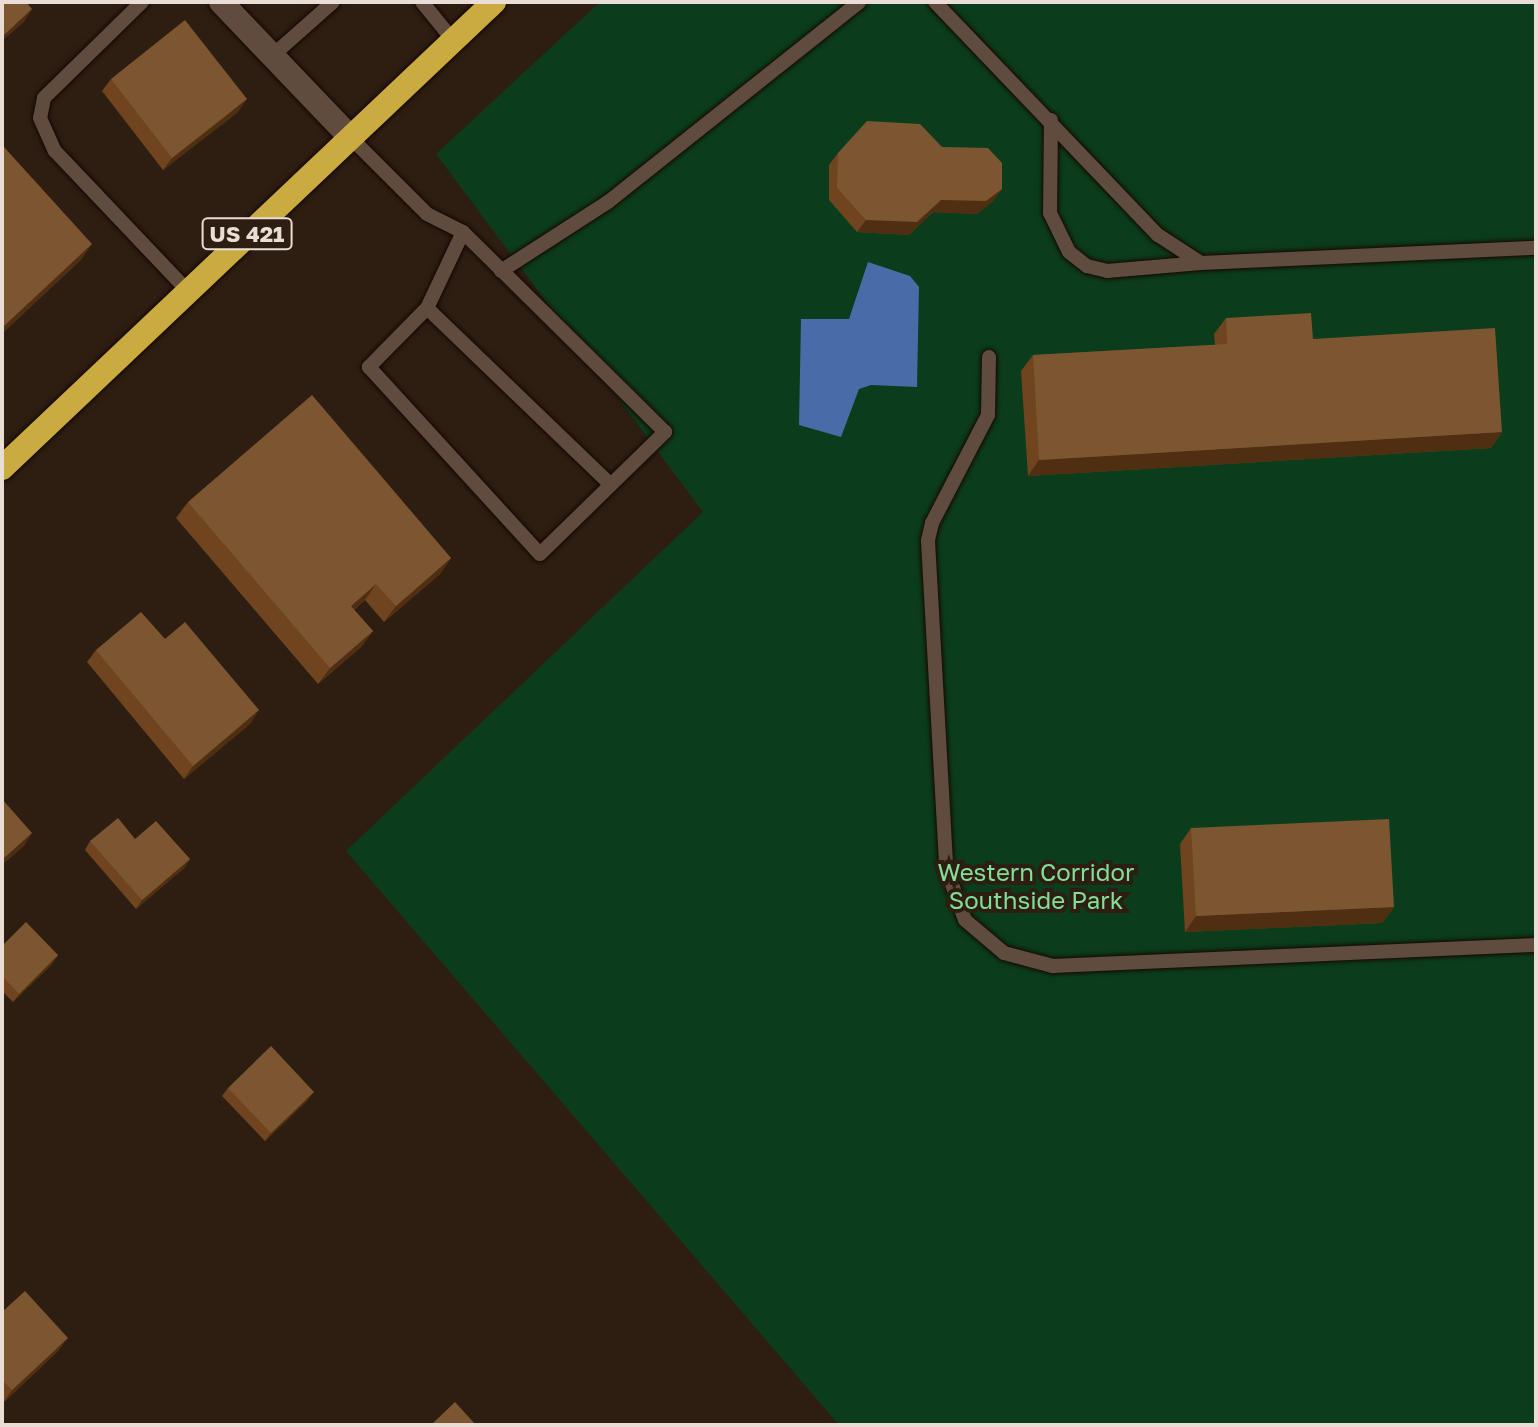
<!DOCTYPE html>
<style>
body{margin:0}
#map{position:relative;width:1538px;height:1427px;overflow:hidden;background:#2e1e12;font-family:"Golos Text",sans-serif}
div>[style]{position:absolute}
.green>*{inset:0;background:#0b3d1c}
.water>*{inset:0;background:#496ba7}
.roads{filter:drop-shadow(0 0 2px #160801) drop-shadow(0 0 2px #160801)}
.lane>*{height:14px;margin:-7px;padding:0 7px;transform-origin:7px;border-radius:7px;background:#5f4c3f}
.secondary>*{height:24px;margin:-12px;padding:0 12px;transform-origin:12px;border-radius:12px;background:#5f4c3f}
.highway>*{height:24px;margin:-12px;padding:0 12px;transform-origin:12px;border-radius:12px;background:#caab3f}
.wall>*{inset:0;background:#6f441e}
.shaded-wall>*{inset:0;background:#502e11}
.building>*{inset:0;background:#7c5531}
span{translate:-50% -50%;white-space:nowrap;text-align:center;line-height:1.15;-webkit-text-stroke:8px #2e1e12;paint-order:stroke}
.shield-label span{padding:2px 6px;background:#2e1e12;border:2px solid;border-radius:6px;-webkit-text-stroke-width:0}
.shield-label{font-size:22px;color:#e9ddd5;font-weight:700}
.park-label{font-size:24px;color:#82df99}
.frame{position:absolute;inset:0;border:4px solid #e9ddd5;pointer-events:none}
</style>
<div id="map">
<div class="green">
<i style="clip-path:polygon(600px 2px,1536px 2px,1536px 1425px,839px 1425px,346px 851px,703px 512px,436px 154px)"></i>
</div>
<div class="water">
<i style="clip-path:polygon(868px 262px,910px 276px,919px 287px,917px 387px,871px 385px,859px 389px,841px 437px,799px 425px,801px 319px,849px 319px)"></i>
</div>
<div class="roads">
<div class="lane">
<i style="left:142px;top:2px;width:137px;rotate:135.6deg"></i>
<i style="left:44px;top:98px;width:20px;rotate:101deg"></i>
<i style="left:40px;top:118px;width:36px;rotate:66deg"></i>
<i style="left:55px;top:151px;width:193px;rotate:46.5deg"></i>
<i style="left:422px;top:2px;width:49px;rotate:50.8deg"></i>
<i style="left:935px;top:2px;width:323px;rotate:46.3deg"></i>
<i style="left:1158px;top:235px;width:51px;rotate:33.1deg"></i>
<i style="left:1201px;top:263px;width:335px;rotate:-2.6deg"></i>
<i style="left:272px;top:56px;width:81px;rotate:-41.5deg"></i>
<i style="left:1051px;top:120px;width:93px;rotate:90.6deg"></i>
<i style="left:1050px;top:213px;width:43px;rotate:64deg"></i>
<i style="left:1069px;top:252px;width:23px;rotate:38deg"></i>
<i style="left:1087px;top:266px;width:21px;rotate:14deg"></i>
<i style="left:1107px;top:271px;width:94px;rotate:-4.9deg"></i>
<i style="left:349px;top:136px;width:110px;rotate:45deg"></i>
<i style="left:427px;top:214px;width:40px;rotate:26.6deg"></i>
<i style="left:463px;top:232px;width:84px;rotate:115.3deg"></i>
<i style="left:427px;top:308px;width:83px;rotate:134.5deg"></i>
<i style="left:369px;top:367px;width:253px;rotate:47.6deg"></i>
<i style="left:540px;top:554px;width:175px;rotate:-44.3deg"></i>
<i style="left:665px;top:432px;width:284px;rotate:-135.3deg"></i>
<i style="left:501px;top:271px;width:127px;rotate:-32.8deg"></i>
<i style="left:608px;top:202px;width:321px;rotate:-38.5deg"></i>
<i style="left:427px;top:308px;width:255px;rotate:43.9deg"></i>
<i style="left:989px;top:357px;width:58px;rotate:91deg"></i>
<i style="left:988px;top:415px;width:122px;rotate:117.4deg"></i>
<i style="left:932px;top:523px;width:18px;rotate:103deg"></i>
<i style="left:928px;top:541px;width:327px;rotate:86.8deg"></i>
<i style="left:946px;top:868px;width:55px;rotate:69.9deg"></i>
<i style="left:965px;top:920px;width:51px;rotate:40.2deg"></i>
<i style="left:1004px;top:953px;width:51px;rotate:14.9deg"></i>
<i style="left:1053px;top:966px;width:483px;rotate:-2.5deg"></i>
</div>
<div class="secondary">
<i style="left:221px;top:2px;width:185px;rotate:46.3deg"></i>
</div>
<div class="highway">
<i style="left:2px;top:468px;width:678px;rotate:-43.45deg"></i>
</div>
</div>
<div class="wall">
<i style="clip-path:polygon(111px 79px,238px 112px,163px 170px,102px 91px)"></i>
<i style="clip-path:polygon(942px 147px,1002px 189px,993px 201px,977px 214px,933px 212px,909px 235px,857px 232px,829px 200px,829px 165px,838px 153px)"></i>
<i style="clip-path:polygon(1226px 318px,1313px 339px,1502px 432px,1491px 448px,1028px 476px,1021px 371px,1033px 355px,1215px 345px,1214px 334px)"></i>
<i style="clip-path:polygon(188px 502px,451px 558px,440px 574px,384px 622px,365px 600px,354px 610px,373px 631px,361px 647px,318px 684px,176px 518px)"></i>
<i style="clip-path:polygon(165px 639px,251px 723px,184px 779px,87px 662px,96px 650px)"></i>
<i style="clip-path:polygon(1191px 828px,1394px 907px,1382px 923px,1185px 932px,1180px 844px)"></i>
<i style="clip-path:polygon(135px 839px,190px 859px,184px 868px,136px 909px,85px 850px,90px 841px)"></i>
<i style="clip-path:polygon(2px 946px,58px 955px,52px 964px,13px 1002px,2px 991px)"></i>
<i style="clip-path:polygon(228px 1088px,308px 1100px,265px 1141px,222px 1096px)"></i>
<i style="clip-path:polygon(2px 1312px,59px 1350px,3px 1403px,2px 1401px)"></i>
</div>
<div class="shaded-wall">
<i style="clip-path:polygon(32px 9px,24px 22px,2px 41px,2px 37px)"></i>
<i style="clip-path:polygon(247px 99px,238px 112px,163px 170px,172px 158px)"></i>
<i style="clip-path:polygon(1002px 189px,993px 201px,977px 214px,933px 212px,909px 235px,857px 232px,866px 220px,941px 200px)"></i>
<i style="clip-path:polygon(92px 244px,81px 260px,2px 334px,2px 328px)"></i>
<i style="clip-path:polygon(1502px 432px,1491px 448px,1028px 476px,1039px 460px)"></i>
<i style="clip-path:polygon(451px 558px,440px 574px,384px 622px,396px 606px)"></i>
<i style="clip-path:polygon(376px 584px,365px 600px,339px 622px,351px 606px)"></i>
<i style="clip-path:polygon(373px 631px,361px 647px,318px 684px,330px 668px)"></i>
<i style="clip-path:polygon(259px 710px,251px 723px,184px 779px,193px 766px)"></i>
<i style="clip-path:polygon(32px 833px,24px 846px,2px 865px,2px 860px)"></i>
<i style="clip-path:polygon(190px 859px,184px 868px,136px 909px,142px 900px)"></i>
<i style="clip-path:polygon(1394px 907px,1382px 923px,1185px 932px,1196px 916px)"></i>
<i style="clip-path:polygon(58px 955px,52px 964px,13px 1002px,19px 994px)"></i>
<i style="clip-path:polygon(314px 1092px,308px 1100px,265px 1141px,271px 1133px)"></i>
<i style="clip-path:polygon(68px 1338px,59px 1350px,3px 1403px,12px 1390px)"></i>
</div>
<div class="building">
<i style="clip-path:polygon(2px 2px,26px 2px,32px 9px,2px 37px)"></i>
<i style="clip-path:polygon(185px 20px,247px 99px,172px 158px,111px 79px)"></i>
<i style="clip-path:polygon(867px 121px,920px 124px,942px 147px,988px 148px,1002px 163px,1002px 189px,986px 201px,941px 200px,917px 222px,866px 220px,837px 188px,838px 153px)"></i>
<i style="clip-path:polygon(4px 147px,92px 244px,2px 328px,2px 149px)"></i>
<i style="clip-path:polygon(1311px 313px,1313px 339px,1495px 328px,1502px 432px,1039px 460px,1033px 355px,1227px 344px,1226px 318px)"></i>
<i style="clip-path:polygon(312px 395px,451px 558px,396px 606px,376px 584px,351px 606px,373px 631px,330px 668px,188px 502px)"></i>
<i style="clip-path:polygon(141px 612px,165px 639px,185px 622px,259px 710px,193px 766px,96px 650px)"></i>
<i style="clip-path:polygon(2px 799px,32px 833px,2px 860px)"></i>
<i style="clip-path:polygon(118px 818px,135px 839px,156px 821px,190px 859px,142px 900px,90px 841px)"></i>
<i style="clip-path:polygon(1389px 819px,1394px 907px,1196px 916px,1191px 828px)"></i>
<i style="clip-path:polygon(26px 922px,58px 955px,19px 994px,2px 976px,2px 946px)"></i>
<i style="clip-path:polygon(271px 1046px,314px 1092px,271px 1133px,228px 1088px)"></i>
<i style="clip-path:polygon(25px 1291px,68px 1338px,12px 1390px,2px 1380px,2px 1312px)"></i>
<i style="clip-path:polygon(455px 1402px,476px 1425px,431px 1425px)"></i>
</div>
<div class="shield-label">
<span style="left:247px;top:234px">US 421</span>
</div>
<div class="park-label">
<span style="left:1036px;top:886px">Western Corridor<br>Southside Park</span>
</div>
<div class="frame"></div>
</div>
